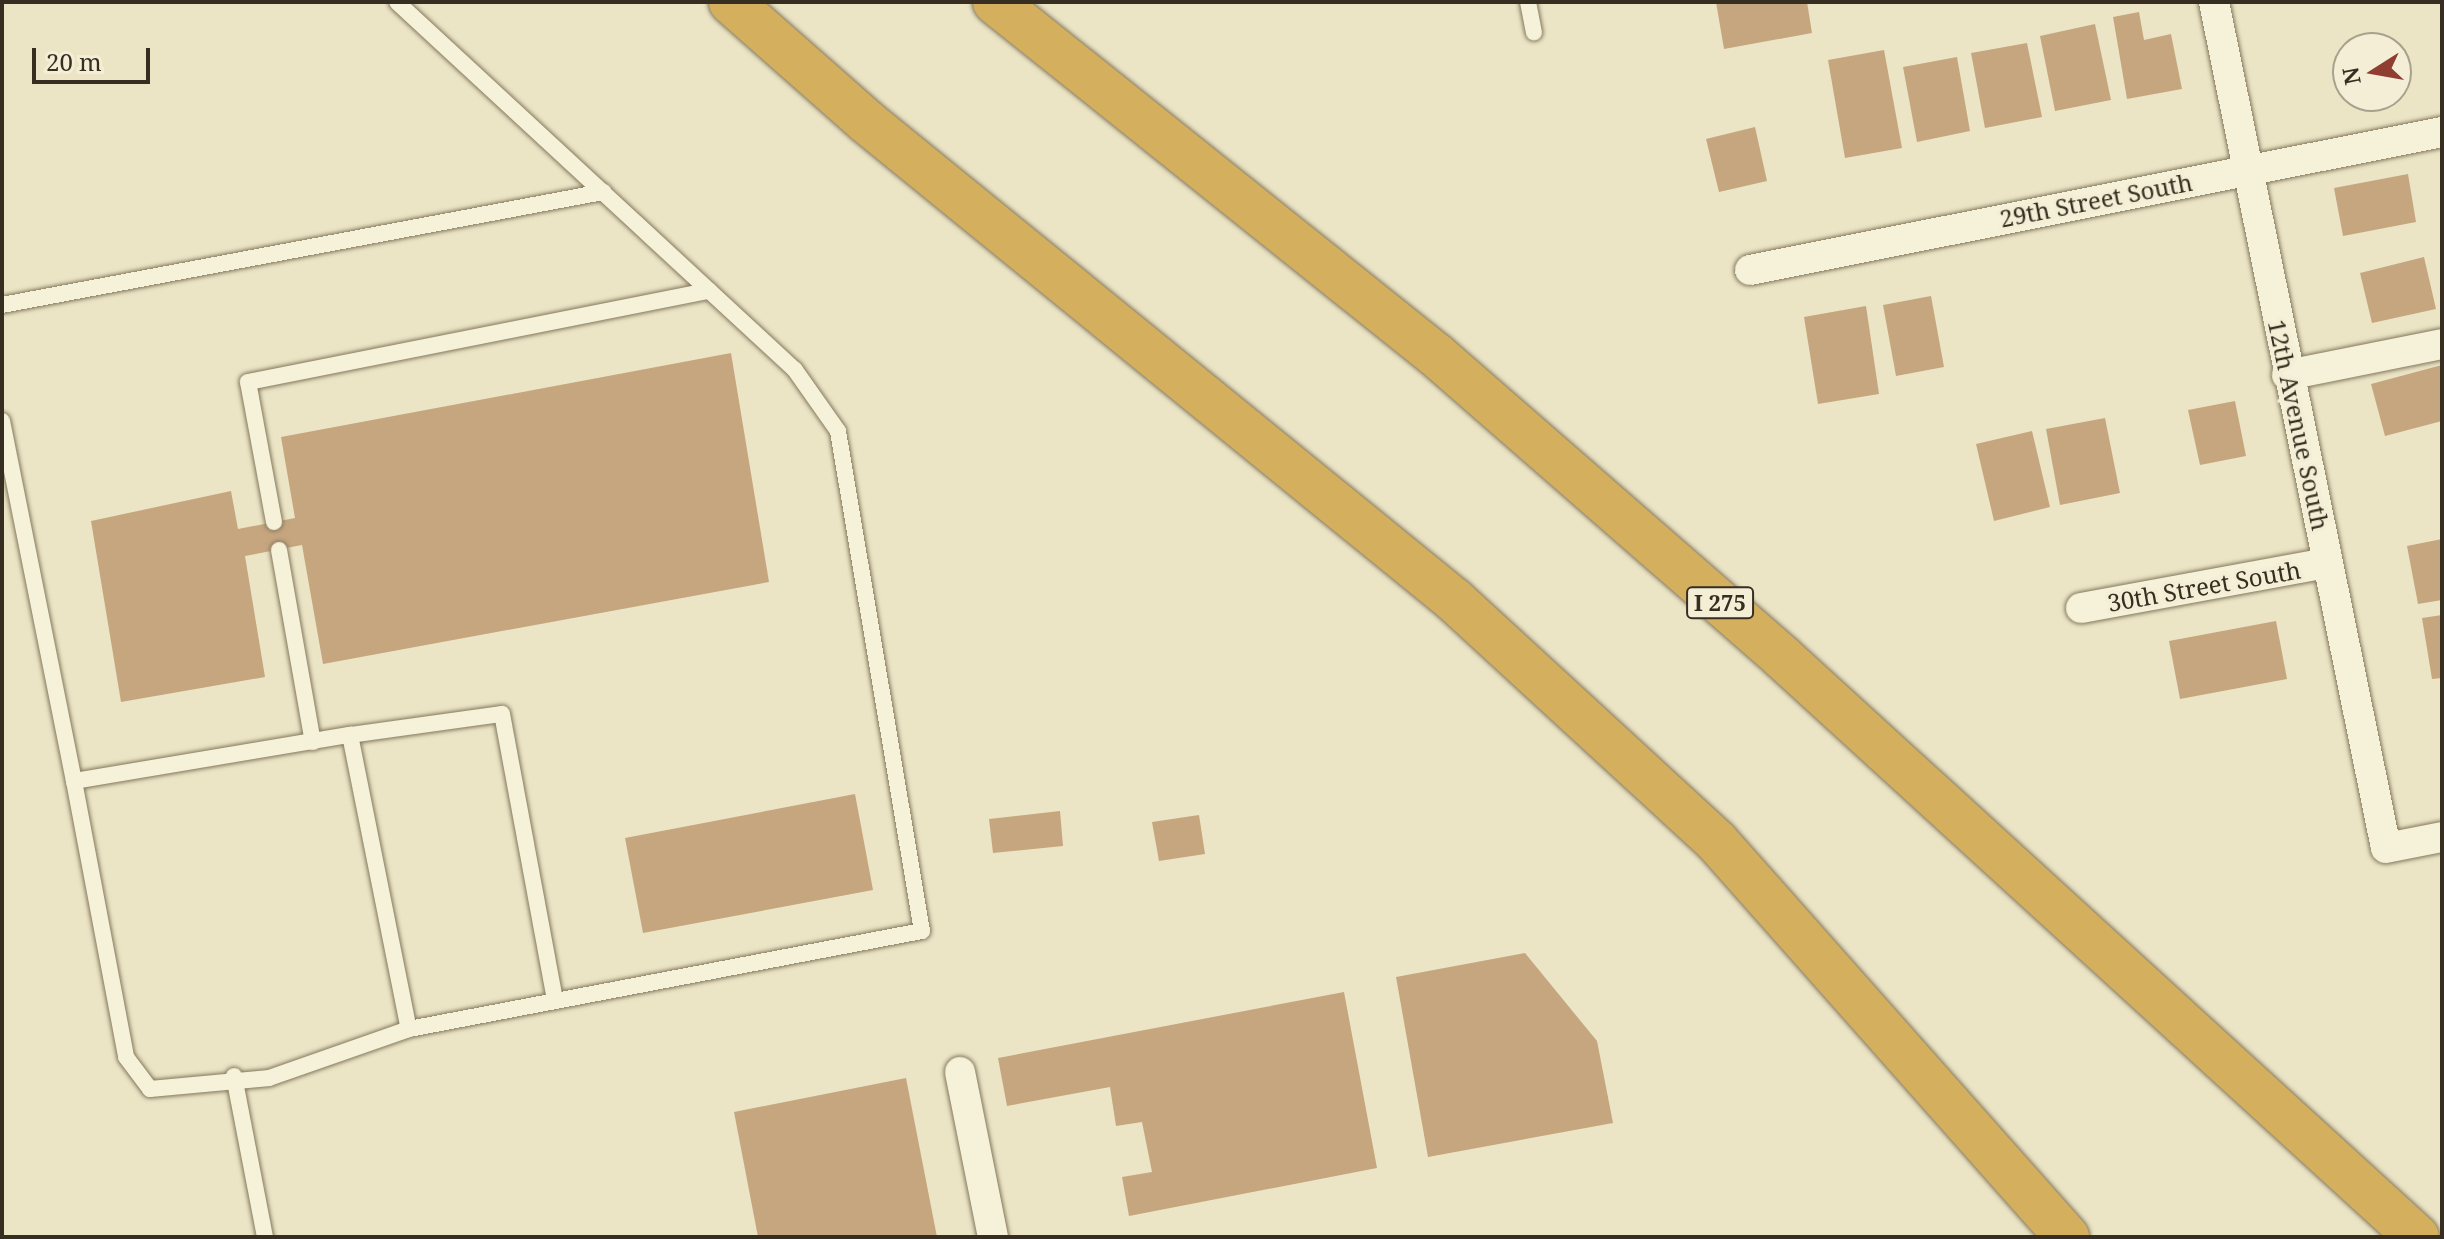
<!DOCTYPE html>
<style>
body{margin:0}
#map{position:relative;width:2444px;height:1239px;overflow:hidden;background:#ebe5c6;font-family:"Noto Serif",serif}
div>[style]{position:absolute}
.building>*{inset:0;background:#c6a67f}
.roads{filter:drop-shadow(0 0 2px #85785d) drop-shadow(0 0 2px #85785d)}
.lane>*{height:16px;margin:-8px;padding:0 8px;transform-origin:8px;border-radius:8px;background:#f6f1d9}
.street>*{height:30px;margin:-15px;padding:0 15px;transform-origin:15px;border-radius:15px;background:#f6f1d9}
.highway>*{height:44px;margin:-22px;padding:0 22px;transform-origin:22px;border-radius:22px;background:#d3af5e}
span{translate:-50% -50%;white-space:nowrap;text-align:center;line-height:1.15;-webkit-text-stroke:7px #f3eed5;paint-order:stroke}
.shield-label span{padding:2px 6px;background:#f3eed5;border:2px solid;border-radius:6px;-webkit-text-stroke-width:0}
.shield-label{font-size:22px;color:#362e20;font-weight:700}
.street-label{font-size:24px;color:#362e20}
.frame{position:absolute;inset:0;border:4px solid #362e20;pointer-events:none}
.north{position:absolute;left:2332px;top:32px;width:80px;height:80px;box-sizing:border-box;background:#f3eed5;border:2px solid #a7a18d;border-radius:50%;rotate:259deg;font-size:22px;font-weight:700;line-height:32px;text-align:center;color:#362e20}
.north::after{content:'';display:block;margin:auto;width:28px;height:36px;background:#903e32;clip-path:polygon(50% 0,100% 100%,50% 72%,0 100%)}
.scale{position:absolute;left:32px;top:48px;width:118px;height:36px;box-sizing:border-box;border:4px solid #362e20;border-top:0;padding-left:10px;font-size:24px;line-height:28px;white-space:nowrap;color:#362e20;-webkit-text-stroke:6px #f3eed5;paint-order:stroke}
</style>
<div id="map">
<div class="building">
<i style="clip-path:polygon(1716px 2px,1807px 2px,1812px 33px,1724px 49px)"></i>
<i style="clip-path:polygon(2139px 12px,2144px 40px,2171px 34px,2182px 89px,2127px 99px,2113px 17px)"></i>
<i style="clip-path:polygon(2095px 24px,2111px 100px,2055px 111px,2040px 36px)"></i>
<i style="clip-path:polygon(2027px 43px,2042px 117px,1985px 128px,1971px 53px)"></i>
<i style="clip-path:polygon(1884px 50px,1902px 148px,1845px 158px,1828px 60px)"></i>
<i style="clip-path:polygon(1957px 57px,1970px 131px,1917px 142px,1903px 67px)"></i>
<i style="clip-path:polygon(1755px 127px,1767px 181px,1719px 192px,1706px 139px)"></i>
<i style="clip-path:polygon(2408px 174px,2416px 222px,2343px 236px,2334px 188px)"></i>
<i style="clip-path:polygon(2424px 257px,2436px 309px,2372px 323px,2360px 273px)"></i>
<i style="clip-path:polygon(1931px 296px,1944px 367px,1896px 376px,1883px 305px)"></i>
<i style="clip-path:polygon(1866px 306px,1879px 394px,1818px 404px,1804px 317px)"></i>
<i style="clip-path:polygon(731px 353px,769px 582px,323px 664px,302px 545px,245px 556px,265px 677px,121px 702px,91px 521px,231px 491px,238px 529px,295px 518px,281px 437px)"></i>
<i style="clip-path:polygon(2442px 365px,2442px 421px,2385px 436px,2371px 384px)"></i>
<i style="clip-path:polygon(2235px 401px,2246px 456px,2200px 465px,2188px 410px)"></i>
<i style="clip-path:polygon(2105px 418px,2120px 493px,2060px 505px,2046px 429px)"></i>
<i style="clip-path:polygon(2032px 431px,2050px 507px,1994px 521px,1976px 444px)"></i>
<i style="clip-path:polygon(2442px 539px,2442px 600px,2418px 604px,2407px 546px)"></i>
<i style="clip-path:polygon(2442px 615px,2442px 678px,2432px 679px,2422px 618px)"></i>
<i style="clip-path:polygon(2276px 621px,2287px 679px,2180px 699px,2169px 641px)"></i>
<i style="clip-path:polygon(855px 794px,873px 890px,643px 933px,625px 838px)"></i>
<i style="clip-path:polygon(1060px 811px,1063px 846px,993px 853px,989px 819px)"></i>
<i style="clip-path:polygon(1199px 815px,1205px 854px,1159px 861px,1152px 822px)"></i>
<i style="clip-path:polygon(1525px 953px,1597px 1041px,1613px 1123px,1428px 1157px,1396px 977px)"></i>
<i style="clip-path:polygon(1344px 992px,1377px 1168px,1129px 1216px,1122px 1177px,1152px 1172px,1142px 1122px,1116px 1126px,1110px 1087px,1007px 1106px,998px 1058px)"></i>
<i style="clip-path:polygon(906px 1078px,937px 1237px,758px 1237px,734px 1112px)"></i>
</div>
<div class="roads">
<div class="lane">
<i style="left:1528px;top:2px;width:31px;rotate:79deg"></i>
<i style="left:2px;top:305px;width:612px;rotate:-10.65deg"></i>
<i style="left:2px;top:421px;width:367px;rotate:78.7deg"></i>
<i style="left:74px;top:781px;width:280px;rotate:-9.5deg"></i>
<i style="left:350px;top:735px;width:300px;rotate:78.7deg"></i>
<i style="left:409px;top:1029px;width:522px;rotate:-10.82deg"></i>
<i style="left:922px;top:931px;width:507px;rotate:-99.54deg"></i>
<i style="left:838px;top:431px;width:75px;rotate:-125.2deg"></i>
<i style="left:795px;top:370px;width:542px;rotate:-137.24deg"></i>
<i style="left:274px;top:522px;width:142px;rotate:-100.5deg"></i>
<i style="left:248px;top:382px;width:470px;rotate:-11.2deg"></i>
<i style="left:279px;top:550px;width:195px;rotate:80deg"></i>
<i style="left:350px;top:735px;width:153px;rotate:-7.9deg"></i>
<i style="left:502px;top:714px;width:291px;rotate:79.5deg"></i>
<i style="left:74px;top:781px;width:281px;rotate:79.3deg"></i>
<i style="left:126px;top:1057px;width:40px;rotate:53deg"></i>
<i style="left:150px;top:1089px;width:120px;rotate:-5.3deg"></i>
<i style="left:269px;top:1078px;width:148px;rotate:-19.3deg"></i>
<i style="left:234px;top:1076px;width:164px;rotate:79.1deg"></i>
</div>
<div class="street">
<i style="left:2214px;top:2px;width:863px;rotate:78.51deg"></i>
<i style="left:2386px;top:848px;width:57px;rotate:-11.1deg"></i>
<i style="left:1750px;top:270px;width:706px;rotate:-11.28deg"></i>
<i style="left:2287px;top:375px;width:158px;rotate:-11.3deg"></i>
<i style="left:2081px;top:608px;width:250px;rotate:-10.4deg"></i>
<i style="left:960px;top:1072px;width:168px;rotate:78.7deg"></i>
</div>
<div class="highway">
<i style="left:731px;top:2px;width:181px;rotate:41.4deg"></i>
<i style="left:867px;top:122px;width:757px;rotate:39.16deg"></i>
<i style="left:1454px;top:600px;width:357px;rotate:42.6deg"></i>
<i style="left:1717px;top:842px;width:528px;rotate:48.46deg"></i>
<i style="left:995px;top:2px;width:565px;rotate:38.68deg"></i>
<i style="left:1436px;top:355px;width:459px;rotate:41.1deg"></i>
<i style="left:1782px;top:657px;width:860px;rotate:42.41deg"></i>
</div>
</div>
<div class="shield-label">
<span style="left:1720px;top:603px">I 275</span>
</div>
<div class="street-label">
<span style="left:2096px;top:200px;rotate:-11deg">29th Street South</span>
<span style="left:2299px;top:425px;rotate:78deg">12th Avenue South</span>
<span style="left:2204px;top:586px;rotate:-10deg">30th Street South</span>
</div>
<div class="frame"></div>
<div class="north">N</div>
<div class="scale">20 m</div>
</div>
